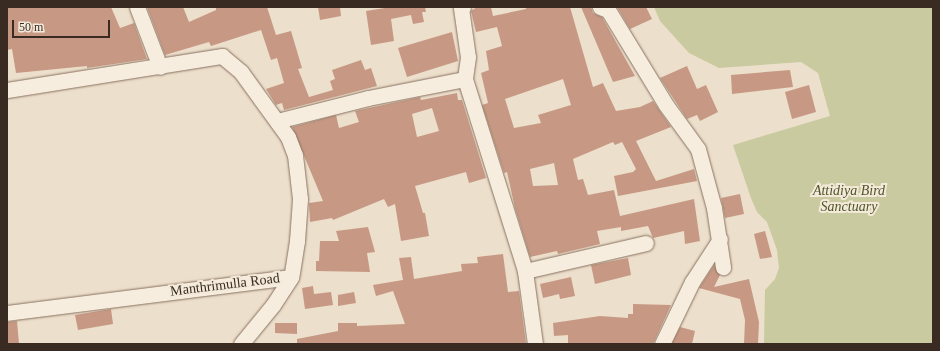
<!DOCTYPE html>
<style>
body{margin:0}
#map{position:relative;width:940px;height:351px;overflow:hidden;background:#ecdfcb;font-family:Georgia,serif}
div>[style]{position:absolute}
.green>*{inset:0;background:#c9ca9f}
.building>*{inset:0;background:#c79984}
.roads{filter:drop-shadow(0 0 1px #887160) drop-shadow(0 0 1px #887160)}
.street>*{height:15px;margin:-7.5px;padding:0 7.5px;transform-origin:7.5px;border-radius:7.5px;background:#f7edde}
span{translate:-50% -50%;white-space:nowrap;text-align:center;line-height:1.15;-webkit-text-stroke:4px #f4eada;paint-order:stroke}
.park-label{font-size:14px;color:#4e552b;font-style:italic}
.street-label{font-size:14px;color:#3a2b22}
.frame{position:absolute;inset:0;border:8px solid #3a2b22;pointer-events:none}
.scale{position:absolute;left:12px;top:20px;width:98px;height:18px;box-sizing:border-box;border:2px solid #3a2b22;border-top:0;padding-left:5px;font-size:12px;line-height:14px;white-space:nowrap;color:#3a2b22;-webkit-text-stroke:3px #f4eada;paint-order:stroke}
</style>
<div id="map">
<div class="green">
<i style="clip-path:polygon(654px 7px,933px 7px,933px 344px,764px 344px,765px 290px,775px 279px,779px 268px,777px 250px,767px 222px,757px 212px,751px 198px,733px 145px,830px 116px,818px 73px,801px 62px,719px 68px,689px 53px,660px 21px)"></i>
</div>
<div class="building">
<i style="clip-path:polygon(7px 7px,111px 7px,120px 28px,134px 23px,147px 59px,87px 68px,87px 66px,16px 73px,12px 49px,7px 50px)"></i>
<i style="clip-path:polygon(147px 7px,183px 7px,189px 22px,216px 10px,216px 7px,267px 7px,276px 35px,291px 31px,302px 68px,298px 69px,309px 97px,333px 90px,330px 81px,335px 79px,332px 70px,361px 60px,365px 70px,371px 68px,377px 86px,284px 110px,282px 103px,276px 105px,266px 89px,284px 83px,277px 58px,271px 60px,261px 30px,211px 46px,209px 42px,165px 55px)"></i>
<i style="clip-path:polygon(318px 7px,340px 7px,341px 16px,320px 20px)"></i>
<i style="clip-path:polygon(391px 7px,425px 7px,426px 12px,422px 12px,424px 22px,413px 24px,411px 15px,391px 19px,394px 41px,371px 45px,366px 11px)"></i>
<i style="clip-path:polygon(evenodd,491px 7px,493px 16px,526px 9px,526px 7px,570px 7px,593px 87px,603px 83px,616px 111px,640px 107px,653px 101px,671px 127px,636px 141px,656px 181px,694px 169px,697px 181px,618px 196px,614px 176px,633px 172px,636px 169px,622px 142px,615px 145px,613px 142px,573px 159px,578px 180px,583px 179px,588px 195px,614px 190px,620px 216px,694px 199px,700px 241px,685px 244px,684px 231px,653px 238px,648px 226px,621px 231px,621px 227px,597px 231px,600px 244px,558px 254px,557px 251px,530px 257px,515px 208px,507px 172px,504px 173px,482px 105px,488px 103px,481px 73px,489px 70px,486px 51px,502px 46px,497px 27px,476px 32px,471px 11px,477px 7px,491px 7px,563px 79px,571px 105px,538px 115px,541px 123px,514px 128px,505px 99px,563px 79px,491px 7px,554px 163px,558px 185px,533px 186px,530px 169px,554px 163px)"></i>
<i style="clip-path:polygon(581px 7px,591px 7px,593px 13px,602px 17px,635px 76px,613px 82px)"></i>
<i style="clip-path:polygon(617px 7px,646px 7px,652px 19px,630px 29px)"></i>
<i style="clip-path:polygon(452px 32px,458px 61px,407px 77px,398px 48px)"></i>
<i style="clip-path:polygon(687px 66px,697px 89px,706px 85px,718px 112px,700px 121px,697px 115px,687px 119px,660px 78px)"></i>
<i style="clip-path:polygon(790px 70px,793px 87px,732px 94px,731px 75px)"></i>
<i style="clip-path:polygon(809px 85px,816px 112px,792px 119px,785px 92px)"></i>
<i style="clip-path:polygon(evenodd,457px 93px,458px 100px,462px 100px,486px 178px,469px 183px,466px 172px,415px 186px,423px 213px,425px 213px,429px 236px,401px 241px,395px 204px,388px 207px,384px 199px,333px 220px,332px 218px,310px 222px,309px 203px,323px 201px,292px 127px,336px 115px,339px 128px,359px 122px,355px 111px,420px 97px,421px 100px,457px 93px,432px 108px,439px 131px,417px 137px,412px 114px,432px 108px)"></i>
<i style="clip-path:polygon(740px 194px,744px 214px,725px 218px,721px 198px)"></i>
<i style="clip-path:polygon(368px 227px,375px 252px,367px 253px,370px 272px,316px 271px,316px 261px,319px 261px,320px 241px,339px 241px,336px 231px)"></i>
<i style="clip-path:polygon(765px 231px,772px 257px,760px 259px,754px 234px)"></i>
<i style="clip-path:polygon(503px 254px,508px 292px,519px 291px,526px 344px,297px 344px,297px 339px,338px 331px,338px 323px,357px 323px,357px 326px,405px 324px,393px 291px,376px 296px,373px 285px,403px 280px,399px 258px,411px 257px,414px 279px,462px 271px,461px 264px,478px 263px,477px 257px)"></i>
<i style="clip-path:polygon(628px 258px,631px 275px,595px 284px,591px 265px)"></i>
<i style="clip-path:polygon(714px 265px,720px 275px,714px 287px,749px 279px,759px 322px,758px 344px,744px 344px,745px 320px,740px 299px,699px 288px)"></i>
<i style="clip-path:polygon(571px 277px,575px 296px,560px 299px,559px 294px,543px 298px,540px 284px)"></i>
<i style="clip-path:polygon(313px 286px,314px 294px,331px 292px,333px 305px,305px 309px,302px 288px)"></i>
<i style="clip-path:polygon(354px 292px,356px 303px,338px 306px,338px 295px)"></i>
<i style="clip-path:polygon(633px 304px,671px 305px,653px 344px,568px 344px,568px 335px,554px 336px,553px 323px,600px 316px,628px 318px,628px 314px,633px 314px)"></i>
<i style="clip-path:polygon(111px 309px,113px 324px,78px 330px,75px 315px)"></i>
<i style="clip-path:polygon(17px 321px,19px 344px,7px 344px,7px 322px)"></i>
<i style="clip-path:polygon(275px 323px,297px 323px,297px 334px,275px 333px)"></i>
<i style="clip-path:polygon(680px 327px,695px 331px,692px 344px,672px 343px)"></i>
</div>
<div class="roads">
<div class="street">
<i style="left:137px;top:7px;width:64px;rotate:69deg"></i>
<i style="left:463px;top:7px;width:2px;rotate:153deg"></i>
<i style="left:461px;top:8px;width:49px;rotate:81.9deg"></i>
<i style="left:468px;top:57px;width:22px;rotate:98deg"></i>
<i style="left:600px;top:7px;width:9px;rotate:21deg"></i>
<i style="left:608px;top:10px;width:111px;rotate:58.6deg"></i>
<i style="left:666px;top:105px;width:54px;rotate:54deg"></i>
<i style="left:698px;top:149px;width:61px;rotate:74.8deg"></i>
<i style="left:714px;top:208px;width:60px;rotate:81.3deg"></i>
<i style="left:7px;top:90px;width:218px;rotate:-9deg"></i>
<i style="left:222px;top:56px;width:25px;rotate:40deg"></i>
<i style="left:241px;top:72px;width:80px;rotate:54.1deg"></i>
<i style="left:288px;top:137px;width:19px;rotate:69deg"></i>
<i style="left:295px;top:155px;width:44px;rotate:83.5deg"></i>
<i style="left:300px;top:199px;width:42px;rotate:94.1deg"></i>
<i style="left:297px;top:241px;width:36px;rotate:99deg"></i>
<i style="left:291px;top:277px;width:286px;rotate:172.8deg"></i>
<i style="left:277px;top:121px;width:94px;rotate:-14.2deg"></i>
<i style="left:368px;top:98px;width:99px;rotate:-11.1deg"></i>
<i style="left:465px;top:79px;width:201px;rotate:72.6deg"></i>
<i style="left:525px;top:271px;width:74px;rotate:82.2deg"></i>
<i style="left:525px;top:271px;width:124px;rotate:-13deg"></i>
<i style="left:241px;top:344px;width:50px;rotate:-50.6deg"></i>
<i style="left:273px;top:305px;width:33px;rotate:-57deg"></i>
<i style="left:662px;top:344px;width:69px;rotate:-64.2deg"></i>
<i style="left:692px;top:282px;width:51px;rotate:-56.9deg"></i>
</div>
</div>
<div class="park-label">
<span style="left:849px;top:199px">Attidiya Bird<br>Sanctuary</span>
</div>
<div class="street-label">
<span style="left:225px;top:285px;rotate:-7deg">Manthrimulla Road</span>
</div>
<div class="frame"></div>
<div class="scale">50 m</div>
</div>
